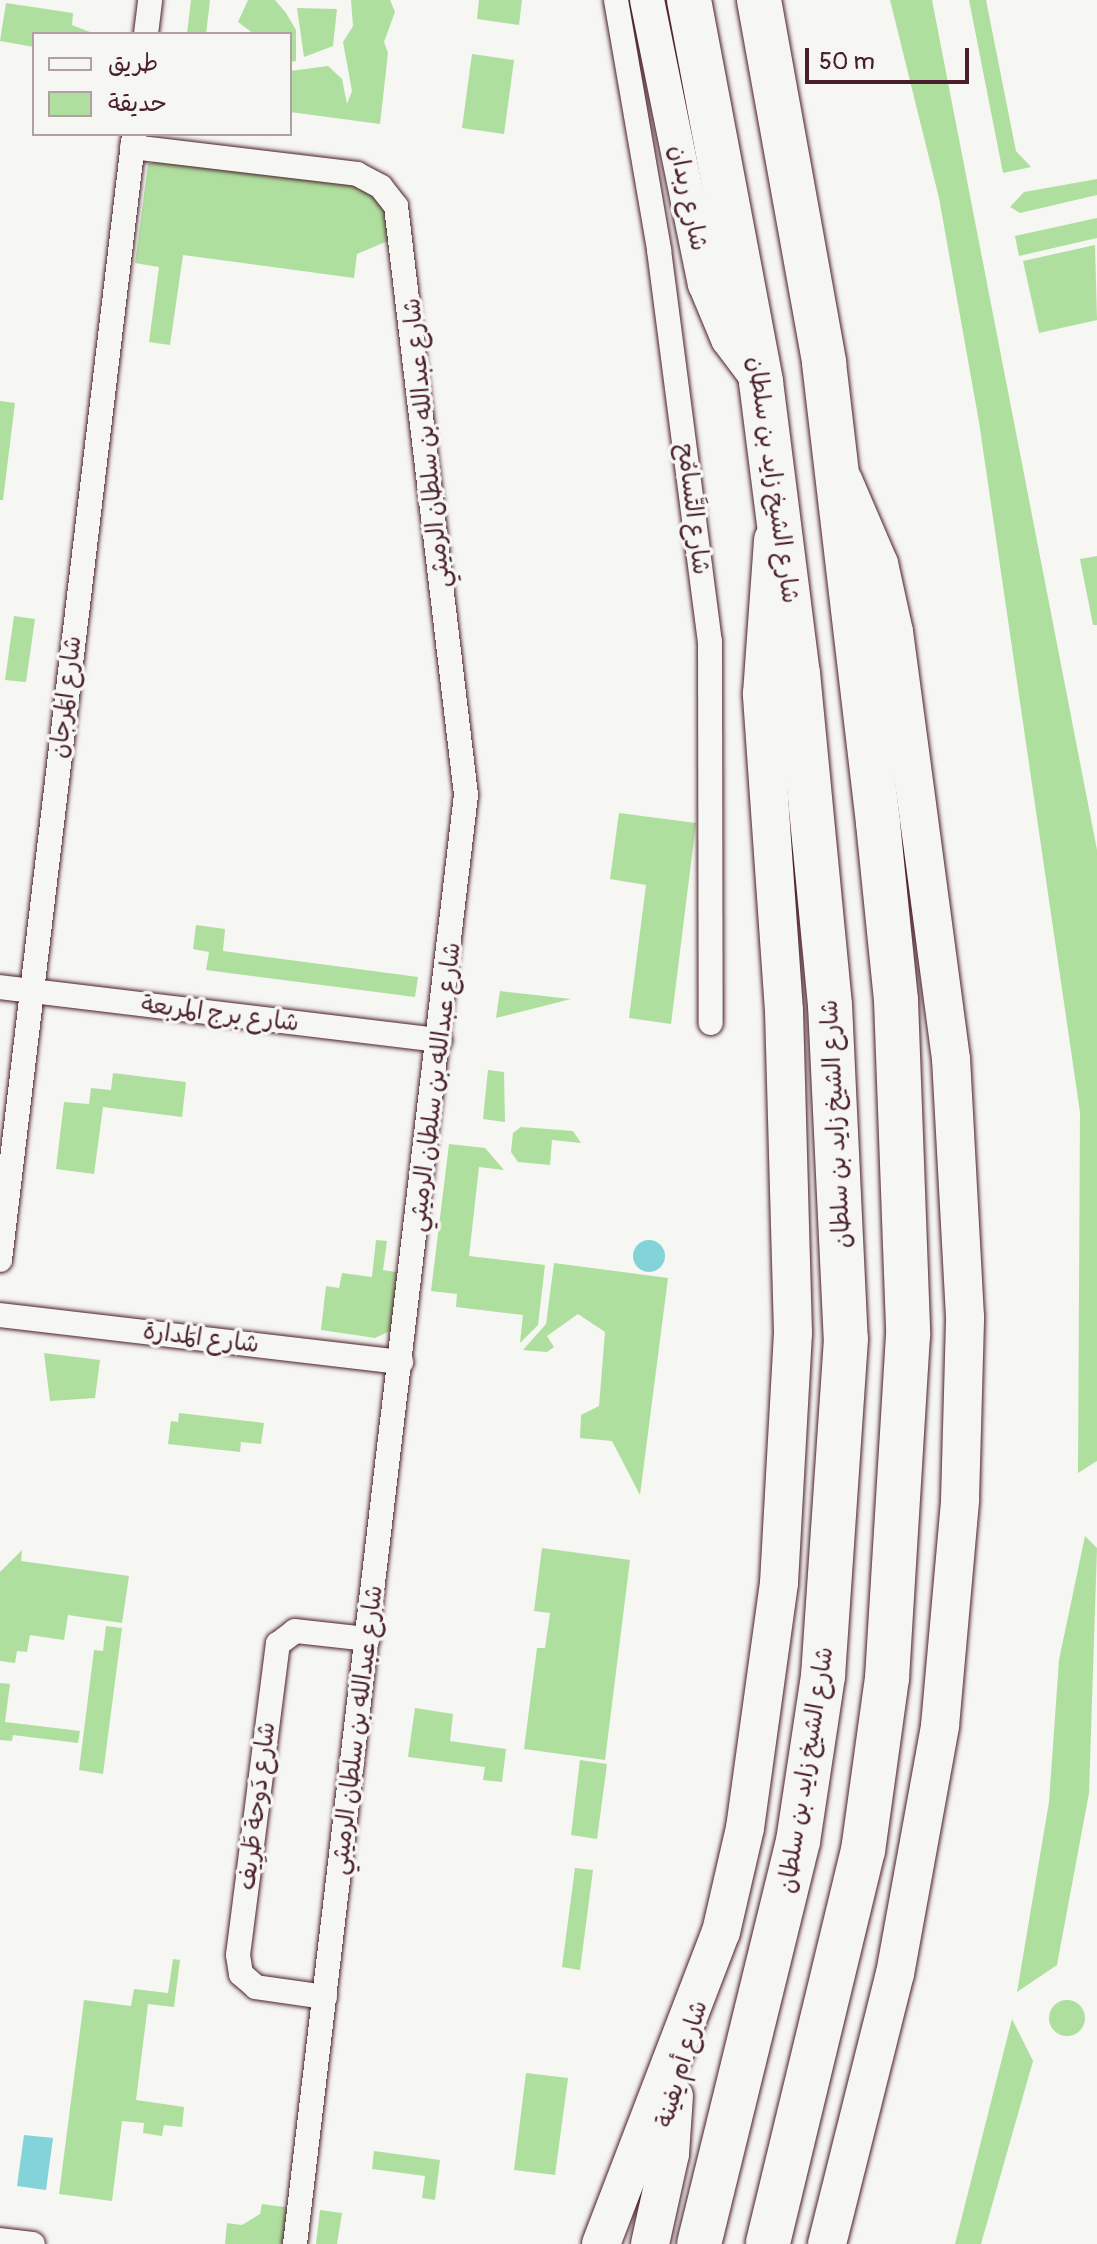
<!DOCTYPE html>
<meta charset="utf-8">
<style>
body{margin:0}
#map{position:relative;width:1097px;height:2244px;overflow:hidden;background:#f6f6f2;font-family:Pangolin,"Playpen Sans Arabic",sans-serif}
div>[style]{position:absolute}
.green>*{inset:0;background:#afdf9f}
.round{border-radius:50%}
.water>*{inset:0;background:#82d4d9}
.roads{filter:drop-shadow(0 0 2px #4a1f2b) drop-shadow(0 0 2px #4a1f2b)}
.street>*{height:24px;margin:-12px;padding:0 12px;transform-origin:12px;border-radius:12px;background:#f6f6f2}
.secondary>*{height:34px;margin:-17px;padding:0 17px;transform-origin:17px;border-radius:17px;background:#f6f6f2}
.primary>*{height:38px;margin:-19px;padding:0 19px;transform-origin:19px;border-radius:19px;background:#f6f6f2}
.highway>*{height:44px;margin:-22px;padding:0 22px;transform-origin:22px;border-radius:22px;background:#f6f6f2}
span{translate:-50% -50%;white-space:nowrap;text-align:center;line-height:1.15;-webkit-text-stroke:7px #f6f6f2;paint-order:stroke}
.street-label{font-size:24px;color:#4a1f2b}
.legend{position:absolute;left:32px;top:32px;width:260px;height:104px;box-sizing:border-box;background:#f6f6f2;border:2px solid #b1a0a2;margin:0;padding:10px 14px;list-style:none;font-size:24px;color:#4a1f2b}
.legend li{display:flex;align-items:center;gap:16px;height:40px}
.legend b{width:40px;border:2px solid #b1a0a2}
.scale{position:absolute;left:805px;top:48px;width:164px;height:36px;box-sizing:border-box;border:4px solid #4a1f2b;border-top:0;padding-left:10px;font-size:24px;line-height:28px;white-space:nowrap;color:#4a1f2b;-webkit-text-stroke:6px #f6f6f2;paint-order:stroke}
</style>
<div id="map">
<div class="green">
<i style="clip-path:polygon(191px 0,210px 0,206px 34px,187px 34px)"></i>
<i style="clip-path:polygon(248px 0,275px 0,286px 13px,296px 30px,296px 61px,290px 62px,290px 34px,254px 34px,238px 22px)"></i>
<i style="clip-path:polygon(351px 0,390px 0,395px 12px,384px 42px,388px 53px,380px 124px,290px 112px,290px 71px,328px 66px,342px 79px,347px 104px,352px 91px,343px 42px,353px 26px)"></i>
<i style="clip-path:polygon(479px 0,522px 0,519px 25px,477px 19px)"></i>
<i style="clip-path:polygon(890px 0,932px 0,1097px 850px,1097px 1461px,1078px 1473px,1080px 1112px,979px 422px,939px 198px)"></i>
<i style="clip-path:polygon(969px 0,986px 0,1016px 151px,1031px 167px,1003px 173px)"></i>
<i style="clip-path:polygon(6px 3px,73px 13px,72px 25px,95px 34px,34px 34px,34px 47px,0 41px)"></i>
<i style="clip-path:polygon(297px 8px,337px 9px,333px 46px,304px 57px)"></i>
<i style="clip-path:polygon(472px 54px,514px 60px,504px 134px,462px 128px)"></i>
<i style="clip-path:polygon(174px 157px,369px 183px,402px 235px,357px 254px,354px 278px,183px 255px,170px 345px,149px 342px,159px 267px,135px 263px,148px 164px)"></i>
<i style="clip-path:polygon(1097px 179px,1097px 195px,1020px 213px,1010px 207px,1024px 192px)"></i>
<i style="clip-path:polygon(1097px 218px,1097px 238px,1019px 256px,1015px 236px)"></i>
<i style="clip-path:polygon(1095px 245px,1097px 320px,1039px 333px,1023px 261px)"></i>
<i style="clip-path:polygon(0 401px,15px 403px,3px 500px,0 500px)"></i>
<i style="clip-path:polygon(1097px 556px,1097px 625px,1093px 625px,1080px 559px)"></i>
<i style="clip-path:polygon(14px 616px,35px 619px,26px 682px,5px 680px)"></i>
<i style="clip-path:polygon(619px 813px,696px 823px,671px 1024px,629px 1018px,646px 885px,610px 879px)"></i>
<i style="clip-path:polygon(196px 925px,225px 929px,223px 951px,418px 977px,415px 997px,206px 970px,209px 952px,193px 949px)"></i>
<i style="clip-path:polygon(500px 991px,571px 999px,496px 1018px)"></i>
<i style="clip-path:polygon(488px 1070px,504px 1072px,505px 1122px,483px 1119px)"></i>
<i style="clip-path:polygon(113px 1073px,186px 1082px,182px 1117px,103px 1107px,94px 1174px,56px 1169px,64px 1102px,89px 1104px,91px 1088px,111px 1090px)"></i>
<i style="clip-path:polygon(521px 1127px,573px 1131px,581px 1143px,552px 1140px,550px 1165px,518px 1162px,511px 1152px,513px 1133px)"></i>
<i style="clip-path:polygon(449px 1144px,485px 1148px,504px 1170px,479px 1167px,469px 1256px,545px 1265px,538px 1325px,520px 1343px,523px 1315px,456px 1307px,457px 1294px,431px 1291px)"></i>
<i style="clip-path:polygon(376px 1240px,387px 1241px,383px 1270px,409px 1274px,394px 1329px,375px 1338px,321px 1330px,326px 1286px,339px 1288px,342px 1273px,372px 1277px)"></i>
<i style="clip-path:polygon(554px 1263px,668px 1278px,640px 1495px,612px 1441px,580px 1438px,581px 1415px,599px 1406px,605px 1332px,578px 1314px,547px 1336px,554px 1347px,547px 1352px,523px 1350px,546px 1324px)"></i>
<i style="clip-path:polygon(44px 1353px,100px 1360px,95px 1398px,50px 1401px)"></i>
<i style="clip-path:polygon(179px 1413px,264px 1423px,261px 1444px,241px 1442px,240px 1452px,168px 1444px,171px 1421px,178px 1422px)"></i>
<i style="clip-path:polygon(1085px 1536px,1097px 1548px,1089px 1793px,1057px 1965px,1017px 1992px,1049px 1802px,1059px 1660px)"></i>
<i style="clip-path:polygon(542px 1548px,630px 1560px,605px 1760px,524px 1749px,537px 1648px,545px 1648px,550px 1613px,534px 1611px)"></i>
<i style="clip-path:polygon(22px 1550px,21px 1561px,129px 1576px,122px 1623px,68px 1615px,64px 1640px,30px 1635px,27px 1652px,17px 1651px,15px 1663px,0 1661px,0 1572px)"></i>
<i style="clip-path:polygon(106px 1626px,122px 1628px,103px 1774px,79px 1770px,94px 1650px,103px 1651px)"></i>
<i style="clip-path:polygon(0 1683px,10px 1684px,5px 1722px,80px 1731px,78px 1743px,13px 1735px,12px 1741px,0 1740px)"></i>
<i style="clip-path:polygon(415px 1708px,453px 1714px,450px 1741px,506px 1749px,502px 1782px,483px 1780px,485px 1767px,408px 1757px)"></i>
<i style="clip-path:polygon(580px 1760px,607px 1764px,597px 1839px,571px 1835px)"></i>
<i style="clip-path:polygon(575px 1868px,593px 1870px,580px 1970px,562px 1967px)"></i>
<i style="clip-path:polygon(173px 1959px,180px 1960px,174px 2007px,148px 2004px,136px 2100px,184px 2107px,182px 2127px,164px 2125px,162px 2136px,143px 2133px,144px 2123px,122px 2121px,112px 2201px,59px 2194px,84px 2000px,131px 2006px,134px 1989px,168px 1993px)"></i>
<i class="round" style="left:1049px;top:2000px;width:36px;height:36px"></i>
<i style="clip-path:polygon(1012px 2019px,1033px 2061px,981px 2244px,955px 2244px)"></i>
<i style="clip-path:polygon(526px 2073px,568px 2078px,555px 2175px,514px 2170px)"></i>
<i style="clip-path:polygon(374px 2151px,440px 2160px,435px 2200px,422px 2198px,425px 2176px,372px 2169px)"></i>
<i style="clip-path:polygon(262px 2204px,292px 2208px,282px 2244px,225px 2244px,227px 2223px,242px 2225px,260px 2214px)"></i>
<i style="clip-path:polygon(320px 2210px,342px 2213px,337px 2244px,316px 2244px)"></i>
</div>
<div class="water">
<i class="round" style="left:633px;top:1240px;width:32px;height:32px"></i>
<i style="clip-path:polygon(24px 2135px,53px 2138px,46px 2190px,17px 2186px)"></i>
</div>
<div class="roads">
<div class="street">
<i style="left:616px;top:0;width:254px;rotate:80.2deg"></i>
<i style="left:659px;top:250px;width:394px;rotate:82.6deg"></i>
<i style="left:710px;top:641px;width:382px;rotate:89.9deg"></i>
<i style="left:146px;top:34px;width:34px;rotate:-83deg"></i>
<i style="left:132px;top:147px;width:227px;rotate:6.8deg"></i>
<i style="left:357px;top:174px;width:27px;rotate:28deg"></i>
<i style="left:381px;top:187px;width:24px;rotate:52deg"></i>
<i style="left:396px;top:206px;width:593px;rotate:83.22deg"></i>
<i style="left:466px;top:795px;width:1459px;rotate:96.73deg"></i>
<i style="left:0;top:987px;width:443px;rotate:6.9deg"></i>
<i style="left:0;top:1260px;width:1134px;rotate:-83.21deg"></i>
<i style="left:0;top:1315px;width:404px;rotate:6.7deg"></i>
<i style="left:325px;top:1997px;width:70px;rotate:-171.8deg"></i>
<i style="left:256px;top:1987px;width:20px;rotate:-139deg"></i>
<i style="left:241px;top:1974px;width:19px;rotate:-99deg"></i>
<i style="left:238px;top:1955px;width:314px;rotate:-82.7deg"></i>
<i style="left:278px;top:1644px;width:21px;rotate:-37deg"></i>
<i style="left:295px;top:1631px;width:73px;rotate:6.3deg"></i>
<i style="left:0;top:2240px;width:33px;rotate:7deg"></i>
</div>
<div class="secondary">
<i style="left:647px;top:0;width:290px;rotate:78.5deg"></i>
<i style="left:705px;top:284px;width:60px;rotate:67.3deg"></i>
<i style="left:728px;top:339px;width:50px;rotate:53.1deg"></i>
</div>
<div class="primary">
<i style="left:601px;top:2244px;width:334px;rotate:-69deg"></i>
<i style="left:721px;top:1932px;width:107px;rotate:-77deg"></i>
<i style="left:745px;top:1828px;width:247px;rotate:-82.1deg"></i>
<i style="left:779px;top:1583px;width:250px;rotate:-86.8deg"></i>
<i style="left:793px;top:1333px;width:322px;rotate:-91.6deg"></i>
<i style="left:784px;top:1011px;width:318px;rotate:-94deg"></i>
<i style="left:762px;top:694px;width:155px;rotate:-85.9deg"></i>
<i style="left:650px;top:2244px;width:92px;rotate:-77.5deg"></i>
<i style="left:670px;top:2154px;width:58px;rotate:-86.1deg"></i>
<i style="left:827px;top:2244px;width:278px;rotate:-75.9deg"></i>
<i style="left:895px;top:1974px;width:252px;rotate:-79.7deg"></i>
<i style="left:940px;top:1726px;width:227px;rotate:-84.9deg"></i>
<i style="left:960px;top:1500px;width:183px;rotate:-88.4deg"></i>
<i style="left:965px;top:1317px;width:258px;rotate:-93.1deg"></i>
<i style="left:951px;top:1059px;width:431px;rotate:-97.6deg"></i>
<i style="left:894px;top:632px;width:70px;rotate:-102.4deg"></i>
<i style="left:879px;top:564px;width:91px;rotate:-113.2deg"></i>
</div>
<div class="highway">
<i style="left:689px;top:0;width:389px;rotate:79.3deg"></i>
<i style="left:761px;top:382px;width:293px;rotate:82.8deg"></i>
<i style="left:798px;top:673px;width:334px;rotate:84.5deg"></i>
<i style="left:830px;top:1005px;width:334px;rotate:87.3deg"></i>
<i style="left:846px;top:1339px;width:338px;rotate:93.9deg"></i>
<i style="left:823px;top:1676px;width:167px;rotate:98.6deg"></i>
<i style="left:798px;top:1841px;width:415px;rotate:103.8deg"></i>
<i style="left:759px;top:0;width:369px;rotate:79.8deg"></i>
<i style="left:824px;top:363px;width:463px;rotate:83.3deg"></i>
<i style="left:878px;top:823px;width:178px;rotate:84.2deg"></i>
<i style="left:896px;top:1000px;width:335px;rotate:87.9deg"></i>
<i style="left:908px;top:1335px;width:344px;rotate:93.5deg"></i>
<i style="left:887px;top:1678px;width:174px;rotate:97.9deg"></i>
<i style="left:863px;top:1850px;width:405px;rotate:103.6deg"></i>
</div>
</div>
<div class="street-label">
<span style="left:688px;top:198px;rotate:78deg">شارع ربدان</span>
<span style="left:427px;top:443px;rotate:-96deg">شارع عبدالله بن سلطان الرميثي</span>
<span style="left:773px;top:480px;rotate:82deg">شارع الشيخ زايد بن سلطان</span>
<span style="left:693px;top:509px;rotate:83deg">شارع التَّسامُح</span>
<span style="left:66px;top:697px;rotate:-83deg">شارع المَرجان</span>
<span style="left:220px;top:1014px;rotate:7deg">شارع برج المربعة</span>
<span style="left:435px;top:1087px;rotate:-83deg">شارع عبدالله بن سلطان الرميثي</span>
<span style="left:836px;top:1124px;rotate:-93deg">شارع الشيخ زايد بن سلطان</span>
<span style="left:201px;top:1338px;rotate:7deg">شارع المَدارة</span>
<span style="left:357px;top:1730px;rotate:-83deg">شارع عبدالله بن سلطان الرميثي</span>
<span style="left:806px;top:1770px;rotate:-81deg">شارع الشيخ زايد بن سلطان</span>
<span style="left:257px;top:1806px;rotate:-83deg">شارع دَوحة طَرِيف</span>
<span style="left:682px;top:2064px;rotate:-74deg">شارع أم يفينة</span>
</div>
<ul class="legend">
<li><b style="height:10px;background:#f6f6f2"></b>طريق</li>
<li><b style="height:22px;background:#afdf9f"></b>حديقة</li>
</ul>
<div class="scale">50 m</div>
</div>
